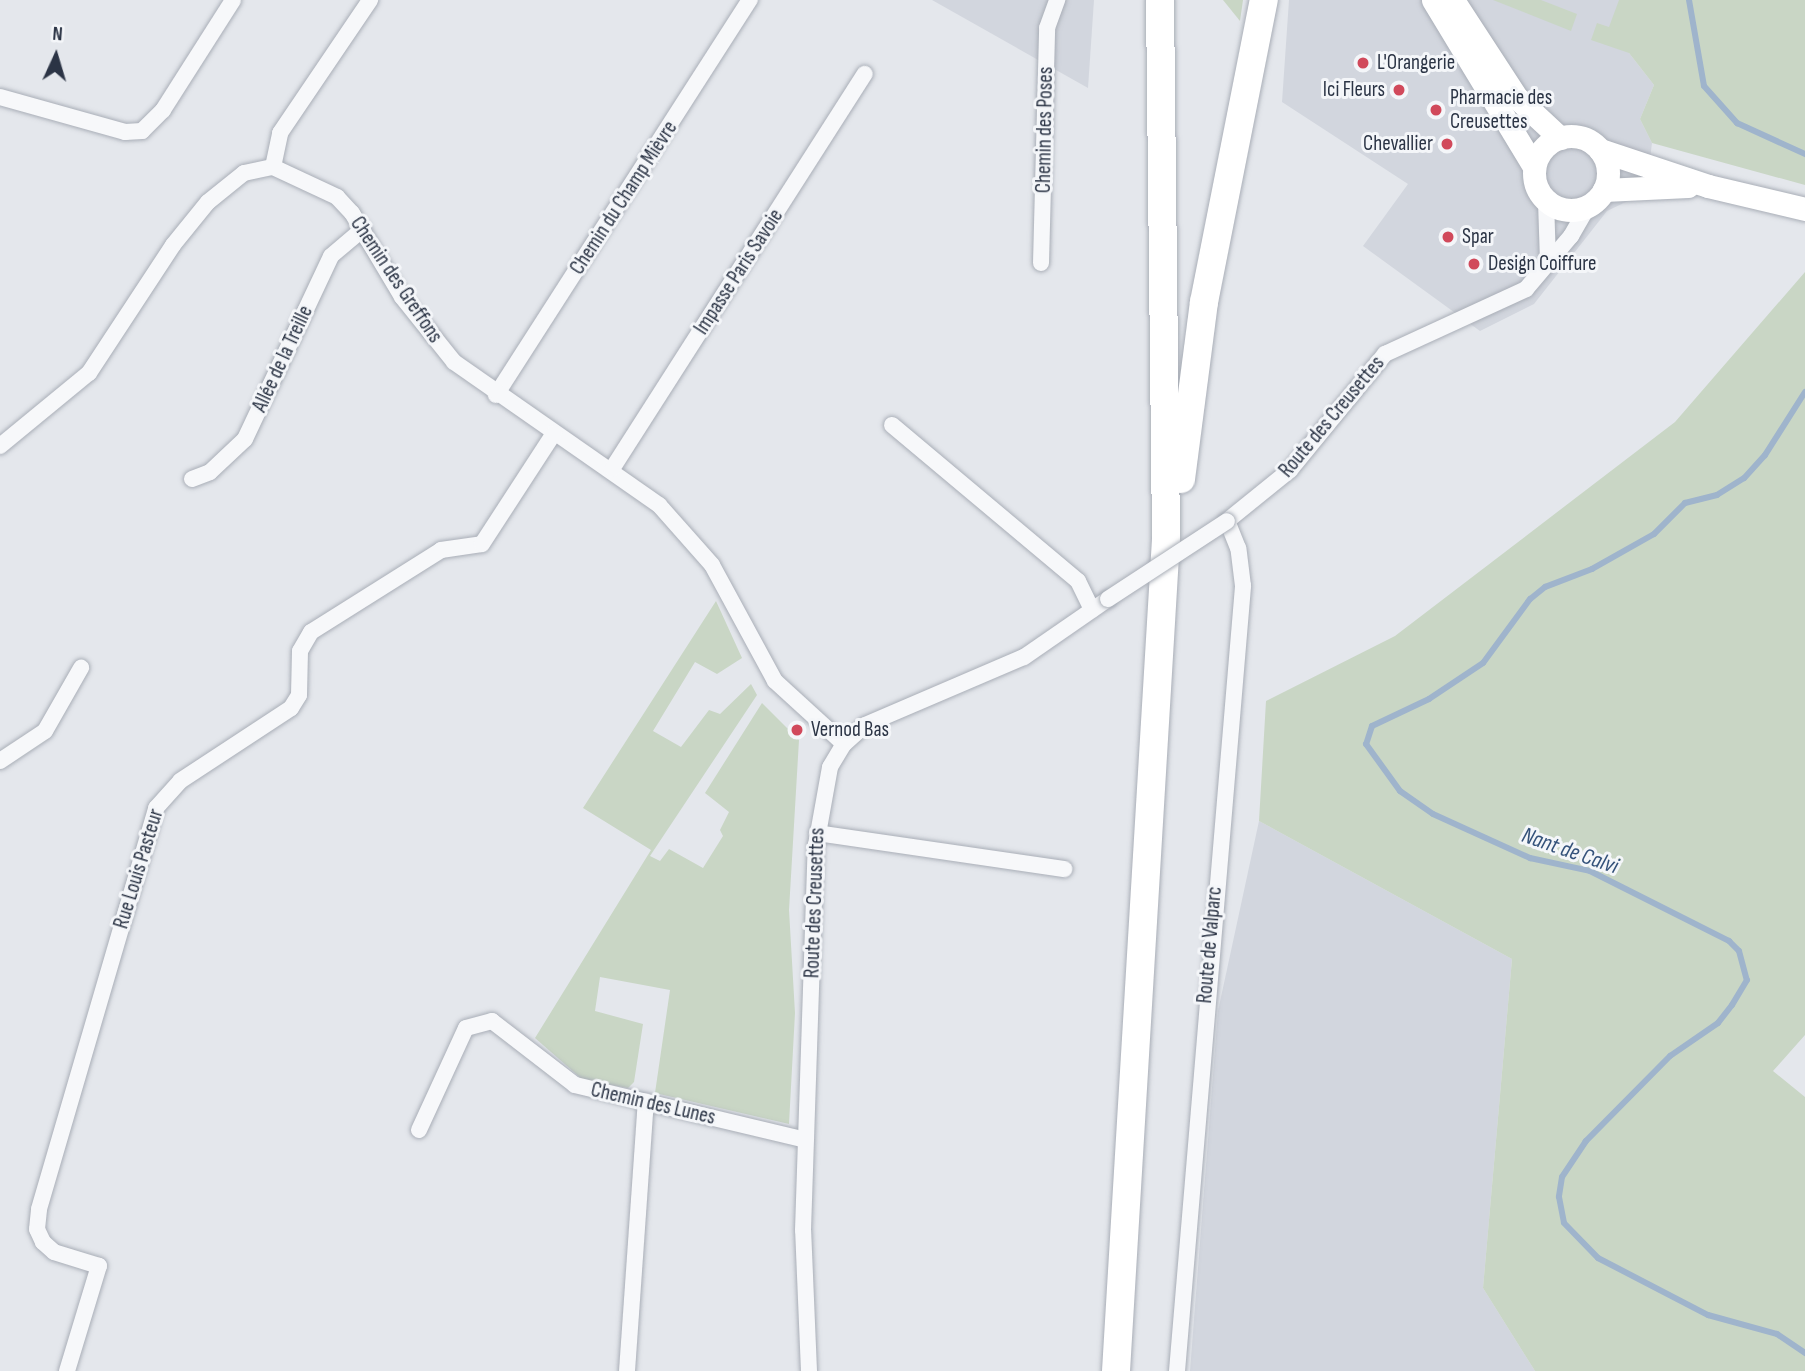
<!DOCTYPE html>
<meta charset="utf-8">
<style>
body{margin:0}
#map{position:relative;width:1805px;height:1371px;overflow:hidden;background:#e4e7ec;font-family:"Sofia Sans Condensed",sans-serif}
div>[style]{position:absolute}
.built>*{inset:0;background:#d2d6de}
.green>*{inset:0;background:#c9d6c5}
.stream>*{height:6px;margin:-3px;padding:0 3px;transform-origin:3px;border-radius:3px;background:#9fb4cc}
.roads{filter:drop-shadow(0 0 2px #a9aeb7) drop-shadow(0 0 2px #a9aeb7)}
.minor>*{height:16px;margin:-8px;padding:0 8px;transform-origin:8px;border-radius:8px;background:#f7f8fa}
.secondary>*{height:23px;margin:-11.5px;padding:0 11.5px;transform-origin:11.5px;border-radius:11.5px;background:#fff}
.secondary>.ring{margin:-11.5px;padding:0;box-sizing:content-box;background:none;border:23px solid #fff;border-radius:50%}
.trunk>*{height:28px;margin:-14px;padding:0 14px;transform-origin:14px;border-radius:14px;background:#fff}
.bridges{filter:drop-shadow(0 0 2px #a9aeb7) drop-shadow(0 0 2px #a9aeb7)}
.minor-bridge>*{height:16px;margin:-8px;padding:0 8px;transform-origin:8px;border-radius:8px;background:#f7f8fa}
.dots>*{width:19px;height:19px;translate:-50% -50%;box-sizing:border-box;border:4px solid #f4f6f9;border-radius:50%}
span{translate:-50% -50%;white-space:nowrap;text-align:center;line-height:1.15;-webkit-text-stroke:6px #f4f6f9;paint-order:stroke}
.poi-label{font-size:21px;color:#2b3445}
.left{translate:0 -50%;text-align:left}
.right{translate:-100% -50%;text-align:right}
.street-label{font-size:21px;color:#2b3445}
.water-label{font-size:23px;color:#34527a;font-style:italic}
.north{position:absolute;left:21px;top:21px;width:70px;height:70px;-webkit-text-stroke:5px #f4f6f9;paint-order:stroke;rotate:4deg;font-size:19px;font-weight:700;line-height:28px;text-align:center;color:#2b3445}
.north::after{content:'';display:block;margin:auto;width:24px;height:32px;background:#2b3445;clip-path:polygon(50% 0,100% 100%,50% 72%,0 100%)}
</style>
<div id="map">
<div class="built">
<i style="clip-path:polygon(932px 0,1094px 0,1088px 88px)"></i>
<i style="clip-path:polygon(1289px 0,1624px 0,1629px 53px,1654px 85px,1640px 119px,1652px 143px,1645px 199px,1632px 199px,1607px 211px,1534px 304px,1480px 331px,1363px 246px,1408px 184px,1282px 102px)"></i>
<i style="clip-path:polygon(1259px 821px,1512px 959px,1483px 1288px,1535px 1371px,1190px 1371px,1218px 1011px)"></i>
</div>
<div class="green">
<i style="clip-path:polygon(1223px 0,1243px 0,1240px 21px)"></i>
<i style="clip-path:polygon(1493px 0,1541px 0,1577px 14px,1571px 31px)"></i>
<i style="clip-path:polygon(1619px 0,1805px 0,1805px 185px,1652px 143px,1640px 119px,1654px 85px,1629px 53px,1591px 40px,1597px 23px,1609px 27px)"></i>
<i style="clip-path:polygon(1805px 272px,1805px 1035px,1773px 1071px,1805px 1097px,1805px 1371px,1535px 1371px,1483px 1288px,1512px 959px,1259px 821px,1266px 701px,1395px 636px,1675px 422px)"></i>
<i style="clip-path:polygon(716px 601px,742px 658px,717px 674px,695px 662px,653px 731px,681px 747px,709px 710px,720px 714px,751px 684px,757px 695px,650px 856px,660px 861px,669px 849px,703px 868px,723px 836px,720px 830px,729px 812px,705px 793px,762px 703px,799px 740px,789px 910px,795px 1013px,789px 1124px,655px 1093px,670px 990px,600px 977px,595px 1011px,643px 1024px,634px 1082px,628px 1088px,583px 1080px,535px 1038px,651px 850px,583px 808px)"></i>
</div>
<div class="stream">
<i style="left:1689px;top:0;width:87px;rotate:80.1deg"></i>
<i style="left:1704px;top:86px;width:50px;rotate:48.3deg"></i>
<i style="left:1737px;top:123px;width:75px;rotate:24.5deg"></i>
<i style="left:1805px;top:392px;width:75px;rotate:122.4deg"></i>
<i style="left:1765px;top:455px;width:31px;rotate:132deg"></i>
<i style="left:1744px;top:478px;width:32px;rotate:148deg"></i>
<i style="left:1717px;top:495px;width:33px;rotate:166deg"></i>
<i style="left:1685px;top:503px;width:44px;rotate:135deg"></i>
<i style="left:1654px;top:534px;width:71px;rotate:150.6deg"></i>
<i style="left:1592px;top:569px;width:50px;rotate:159deg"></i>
<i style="left:1545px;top:587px;width:19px;rotate:141deg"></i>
<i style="left:1530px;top:599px;width:79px;rotate:126.3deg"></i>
<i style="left:1483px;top:663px;width:65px;rotate:146.3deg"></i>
<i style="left:1429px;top:699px;width:63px;rotate:154.7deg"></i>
<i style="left:1372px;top:726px;width:19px;rotate:108deg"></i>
<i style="left:1366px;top:744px;width:58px;rotate:54.1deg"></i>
<i style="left:1400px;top:791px;width:40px;rotate:34.9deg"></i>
<i style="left:1433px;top:814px;width:107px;rotate:24.4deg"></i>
<i style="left:1530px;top:858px;width:61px;rotate:12.2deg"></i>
<i style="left:1590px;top:871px;width:156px;rotate:26.7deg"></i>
<i style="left:1729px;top:941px;width:14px;rotate:45deg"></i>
<i style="left:1739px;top:951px;width:30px;rotate:75deg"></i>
<i style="left:1747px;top:980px;width:29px;rotate:121deg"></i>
<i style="left:1732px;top:1005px;width:23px;rotate:128deg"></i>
<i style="left:1718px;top:1023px;width:58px;rotate:145.5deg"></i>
<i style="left:1670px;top:1056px;width:120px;rotate:134.7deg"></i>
<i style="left:1586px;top:1141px;width:43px;rotate:123.7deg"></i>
<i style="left:1562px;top:1177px;width:20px;rotate:99deg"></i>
<i style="left:1559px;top:1197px;width:26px;rotate:79deg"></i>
<i style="left:1564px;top:1223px;width:49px;rotate:45.8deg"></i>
<i style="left:1598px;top:1258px;width:124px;rotate:27.4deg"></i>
<i style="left:1708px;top:1315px;width:72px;rotate:15.4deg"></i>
<i style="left:1777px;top:1334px;width:34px;rotate:34deg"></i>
</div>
<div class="roads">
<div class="minor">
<i style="left:0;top:97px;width:130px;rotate:15.6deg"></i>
<i style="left:125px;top:132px;width:17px;rotate:-3deg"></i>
<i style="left:142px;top:131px;width:30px;rotate:-45deg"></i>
<i style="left:163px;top:110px;width:130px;rotate:-57.5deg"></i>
<i style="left:273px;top:167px;width:35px;rotate:-78deg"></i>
<i style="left:280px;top:133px;width:161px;rotate:-55.9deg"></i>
<i style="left:1546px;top:201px;width:60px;rotate:88.1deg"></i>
<i style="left:1041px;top:263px;width:235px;rotate:-88.5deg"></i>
<i style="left:1047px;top:28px;width:30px;rotate:-70deg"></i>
<i style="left:496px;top:395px;width:470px;rotate:-57.3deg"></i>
<i style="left:892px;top:425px;width:243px;rotate:40deg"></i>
<i style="left:1078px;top:581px;width:32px;rotate:64deg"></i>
<i style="left:0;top:446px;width:115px;rotate:-39.4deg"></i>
<i style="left:89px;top:373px;width:153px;rotate:-56.7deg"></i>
<i style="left:173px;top:245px;width:55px;rotate:-50.9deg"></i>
<i style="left:208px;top:202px;width:46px;rotate:-38.9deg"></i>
<i style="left:244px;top:173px;width:30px;rotate:-12deg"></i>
<i style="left:273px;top:167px;width:71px;rotate:25.1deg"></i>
<i style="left:337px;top:197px;width:22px;rotate:47deg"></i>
<i style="left:352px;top:213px;width:98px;rotate:59.2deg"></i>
<i style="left:402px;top:297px;width:83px;rotate:51.3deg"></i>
<i style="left:454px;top:362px;width:250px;rotate:34.9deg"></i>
<i style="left:659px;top:505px;width:80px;rotate:48.5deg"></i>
<i style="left:712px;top:565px;width:132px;rotate:61.5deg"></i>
<i style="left:775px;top:681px;width:93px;rotate:42.4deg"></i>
<i style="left:612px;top:469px;width:469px;rotate:-57.4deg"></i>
<i style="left:192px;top:479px;width:19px;rotate:-21deg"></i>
<i style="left:210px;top:472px;width:48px;rotate:-43.3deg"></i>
<i style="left:245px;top:439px;width:202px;rotate:-64.8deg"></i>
<i style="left:331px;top:256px;width:42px;rotate:-40.2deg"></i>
<i style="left:0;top:761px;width:54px;rotate:-33.7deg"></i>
<i style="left:45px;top:731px;width:73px;rotate:-60.3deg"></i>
<i style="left:817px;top:833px;width:250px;rotate:8.3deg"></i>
<i style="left:419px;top:1130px;width:112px;rotate:-65.3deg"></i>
<i style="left:466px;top:1028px;width:27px;rotate:-15deg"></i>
<i style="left:492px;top:1021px;width:105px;rotate:37.6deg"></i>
<i style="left:575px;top:1085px;width:237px;rotate:13.4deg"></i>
<i style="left:67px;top:1371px;width:110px;rotate:-73.1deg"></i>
<i style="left:99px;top:1266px;width:47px;rotate:-162.7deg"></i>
<i style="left:54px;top:1252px;width:15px;rotate:-138deg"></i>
<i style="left:43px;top:1242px;width:14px;rotate:-115deg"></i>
<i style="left:37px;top:1229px;width:20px;rotate:-84deg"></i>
<i style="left:39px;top:1209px;width:418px;rotate:-73.7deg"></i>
<i style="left:156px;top:808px;width:36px;rotate:-48deg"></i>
<i style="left:180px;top:781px;width:133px;rotate:-33.3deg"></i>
<i style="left:291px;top:708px;width:15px;rotate:-58deg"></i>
<i style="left:299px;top:695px;width:44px;rotate:-88.7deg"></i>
<i style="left:300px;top:651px;width:22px;rotate:-60deg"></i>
<i style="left:311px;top:632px;width:154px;rotate:-32.2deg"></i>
<i style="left:441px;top:550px;width:41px;rotate:-8.3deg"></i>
<i style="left:482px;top:544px;width:132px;rotate:-57deg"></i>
<i style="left:627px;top:1371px;width:270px;rotate:-86deg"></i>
<i style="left:809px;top:1371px;width:141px;rotate:-92.4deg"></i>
<i style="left:803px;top:1230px;width:385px;rotate:-88.1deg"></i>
<i style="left:816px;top:845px;width:79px;rotate:-79.8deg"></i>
<i style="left:830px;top:767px;width:27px;rotate:-59deg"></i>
<i style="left:844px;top:744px;width:28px;rotate:-42deg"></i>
<i style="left:865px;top:725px;width:173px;rotate:-23.2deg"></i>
<i style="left:1024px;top:657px;width:102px;rotate:-34.6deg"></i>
<i style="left:1177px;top:1371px;width:788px;rotate:-85.19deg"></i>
<i style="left:1243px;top:586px;width:38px;rotate:-97deg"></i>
<i style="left:1238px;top:548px;width:29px;rotate:-112deg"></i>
<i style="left:1227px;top:521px;width:81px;rotate:-39deg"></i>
<i style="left:1290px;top:470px;width:150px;rotate:-50.7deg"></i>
<i style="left:1385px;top:354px;width:155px;rotate:-24.7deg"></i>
<i style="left:1526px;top:289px;width:70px;rotate:-49.7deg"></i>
<i style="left:1571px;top:236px;width:34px;rotate:-60deg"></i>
</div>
<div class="secondary">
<i style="left:1433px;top:0;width:195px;rotate:58.8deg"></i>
<i style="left:1453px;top:0;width:117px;rotate:56.9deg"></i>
<i style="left:1517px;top:98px;width:59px;rotate:42.9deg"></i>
<i class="ring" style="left:1534px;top:136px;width:51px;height:51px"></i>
<i style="left:1600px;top:150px;width:114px;rotate:18.4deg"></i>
<i style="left:1708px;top:186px;width:100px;rotate:13.3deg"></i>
<i style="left:1604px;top:190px;width:84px;rotate:-2.7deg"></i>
</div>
<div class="trunk">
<i style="left:1181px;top:479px;width:178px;rotate:-82.6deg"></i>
<i style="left:1204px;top:302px;width:308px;rotate:-78.8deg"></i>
<i style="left:1116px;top:1371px;width:834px;rotate:-86.56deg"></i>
<i style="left:1166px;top:538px;width:538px;rotate:-90.64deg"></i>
</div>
</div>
<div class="bridges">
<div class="minor-bridge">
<i style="left:1108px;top:599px;width:142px;rotate:-33.2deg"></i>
</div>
</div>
<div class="dots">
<i style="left:1363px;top:63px;background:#d1495b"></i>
<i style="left:1399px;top:90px;background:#d1495b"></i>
<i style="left:1436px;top:110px;background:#d1495b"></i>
<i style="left:1447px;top:144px;background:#d1495b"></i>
<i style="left:1448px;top:237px;background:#d1495b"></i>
<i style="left:1474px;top:264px;background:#d1495b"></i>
<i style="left:797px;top:730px;background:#d1495b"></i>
</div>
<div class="poi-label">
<span class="left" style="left:1377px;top:63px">L'Orangerie</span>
<span class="right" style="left:1385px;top:90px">Ici Fleurs</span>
<span class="left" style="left:1450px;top:110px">Pharmacie des<br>Creusettes</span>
<span class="right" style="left:1433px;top:144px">Chevallier</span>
<span class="left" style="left:1462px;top:237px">Spar</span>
<span class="left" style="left:1488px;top:264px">Design Coiffure</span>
<span class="left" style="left:811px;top:730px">Vernod Bas</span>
</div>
<div class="street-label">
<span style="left:1045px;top:130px;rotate:-89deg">Chemin des Poses</span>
<span style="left:624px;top:198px;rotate:-57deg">Chemin du Champ Mièvre</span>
<span style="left:739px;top:272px;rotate:-57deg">Impasse Paris Savoie</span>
<span style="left:396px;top:280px;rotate:56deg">Chemin des Greffons</span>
<span style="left:283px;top:359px;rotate:-65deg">Allée de la Treille</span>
<span style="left:1332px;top:417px;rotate:-50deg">Route des Creusettes</span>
<span style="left:139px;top:869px;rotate:-73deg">Rue Louis Pasteur</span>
<span style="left:815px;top:903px;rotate:-88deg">Route des Creusettes</span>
<span style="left:1210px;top:945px;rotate:-85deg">Route de Valparc</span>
<span style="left:653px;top:1104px;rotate:13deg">Chemin des Lunes</span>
</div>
<div class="water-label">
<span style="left:1570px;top:851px;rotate:19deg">Nant de Calvi</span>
</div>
<div class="north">N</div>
</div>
